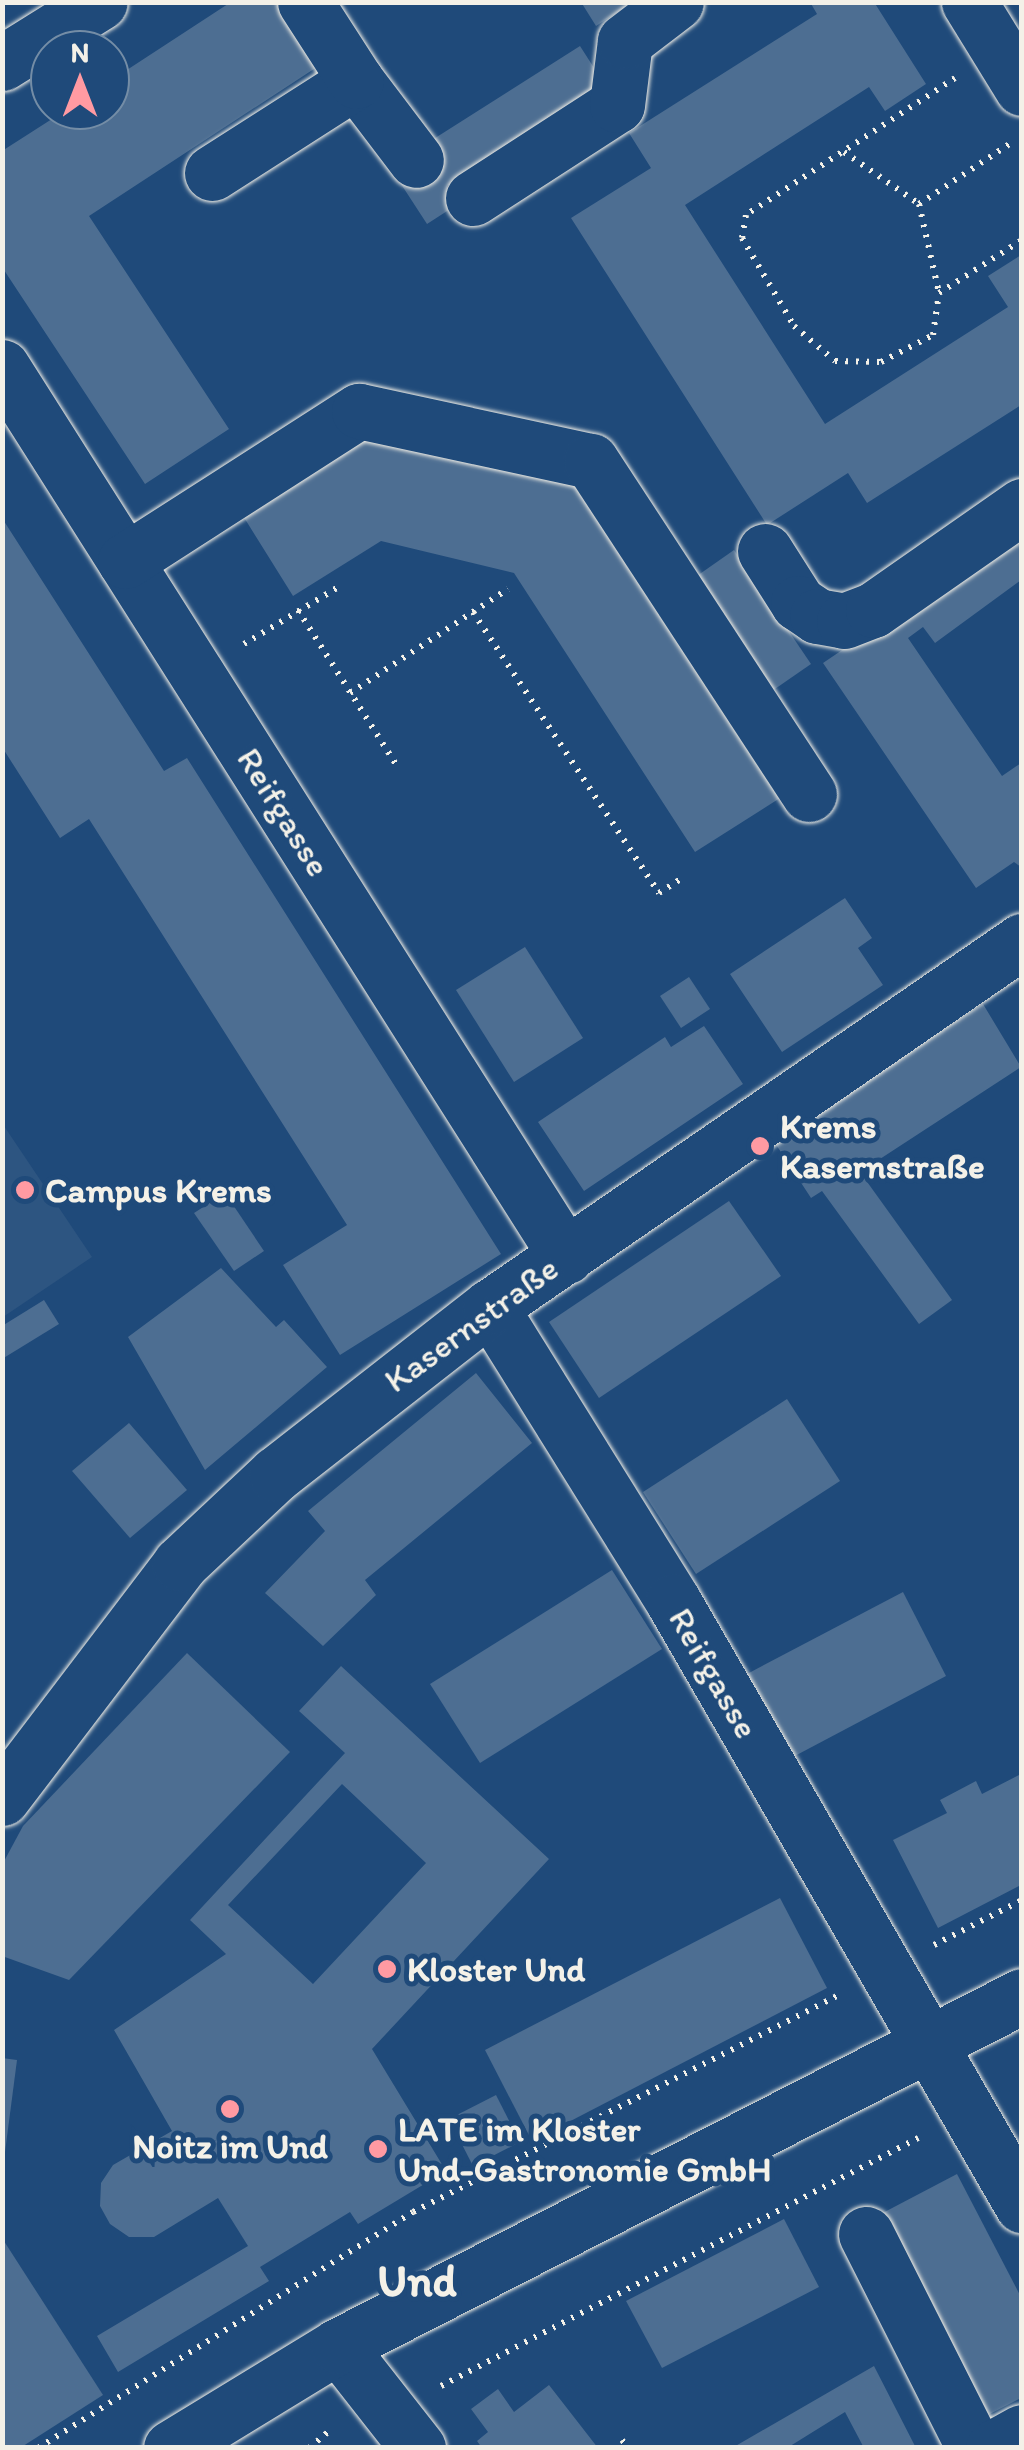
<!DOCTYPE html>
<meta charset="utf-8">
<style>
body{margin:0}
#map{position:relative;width:1024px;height:2450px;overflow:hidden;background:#1f4a7a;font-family:Itim,sans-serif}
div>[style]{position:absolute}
.built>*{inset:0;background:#2d5581}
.building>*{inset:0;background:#4d6e92}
.path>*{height:6px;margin-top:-3px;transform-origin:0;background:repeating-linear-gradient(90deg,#f4f1e8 0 2.5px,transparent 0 10.5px)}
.roads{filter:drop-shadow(0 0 2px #f4f1e8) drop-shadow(0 0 2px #f4f1e8)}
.minor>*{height:55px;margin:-27.5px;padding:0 27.5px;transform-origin:27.5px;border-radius:27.5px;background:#1f4a7a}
.dots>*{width:28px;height:28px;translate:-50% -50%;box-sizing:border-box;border:5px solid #1f4a7a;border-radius:50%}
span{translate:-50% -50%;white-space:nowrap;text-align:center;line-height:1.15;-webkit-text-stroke:10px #1f4a7a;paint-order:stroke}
.street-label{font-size:35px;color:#f4f1e8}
.poi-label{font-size:35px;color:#f4f1e8;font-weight:700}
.left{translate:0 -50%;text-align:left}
.district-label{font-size:45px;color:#f4f1e8;font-weight:700}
.frame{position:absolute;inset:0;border:5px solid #f4f1e8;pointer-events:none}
.north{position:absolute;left:30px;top:30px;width:100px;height:100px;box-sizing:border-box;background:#1f4a7a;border:2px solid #748da6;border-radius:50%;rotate:0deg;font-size:28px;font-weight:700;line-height:40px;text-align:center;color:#f4f1e8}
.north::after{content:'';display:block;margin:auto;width:35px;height:45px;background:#ff9aa2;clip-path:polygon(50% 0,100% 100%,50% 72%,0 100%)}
</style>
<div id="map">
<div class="built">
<i style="clip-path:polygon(2px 1123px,92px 1257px,3px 1317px,2px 1317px)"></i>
</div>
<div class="building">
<i style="clip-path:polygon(231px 2px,279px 2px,320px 65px,89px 216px,229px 429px,145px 484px,2px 267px,2px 151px,66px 110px,110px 110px,110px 81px)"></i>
<i style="clip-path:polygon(581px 2px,633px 2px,596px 26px)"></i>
<i style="clip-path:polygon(810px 2px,874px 2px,926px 84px,885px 111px,869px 87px,685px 205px,825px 424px,1008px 307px,988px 276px,1021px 255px,1021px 405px,867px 503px,848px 473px,767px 525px,571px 218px,651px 168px,629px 133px,817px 14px)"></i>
<i style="clip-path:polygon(580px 46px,605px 85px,447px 186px,458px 204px,427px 224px,401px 184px,432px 163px,421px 147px)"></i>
<i style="clip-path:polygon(361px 436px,576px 484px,780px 798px,695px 852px,514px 573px,381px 541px,293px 596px,240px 511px)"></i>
<i style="clip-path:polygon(2px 518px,164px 771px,187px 758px,501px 1254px,340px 1355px,283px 1265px,347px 1225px,89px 819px,60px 838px,2px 747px)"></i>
<i style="clip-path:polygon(1021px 529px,1021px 580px,935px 643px,923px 627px,908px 638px,1002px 776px,1021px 763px,1021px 867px,1014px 862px,976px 888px,823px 663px)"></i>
<i style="clip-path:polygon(734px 550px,811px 664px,772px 691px,694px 578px)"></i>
<i style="clip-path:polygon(845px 898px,872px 938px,858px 948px,883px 985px,782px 1052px,730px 974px)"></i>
<i style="clip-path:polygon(525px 947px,583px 1038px,514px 1082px,456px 990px)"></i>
<i style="clip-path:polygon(689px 977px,710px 1009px,681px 1028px,660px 996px)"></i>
<i style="clip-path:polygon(983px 1004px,1021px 1067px,860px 1172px,952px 1300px,919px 1324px,822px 1191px,811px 1198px,773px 1140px)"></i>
<i style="clip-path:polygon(704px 1026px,743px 1084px,584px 1191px,538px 1122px,665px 1037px,671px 1047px)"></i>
<i style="clip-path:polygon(225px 1193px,264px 1251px,234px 1271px,194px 1213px)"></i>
<i style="clip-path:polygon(729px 1201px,781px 1276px,599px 1398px,549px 1322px)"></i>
<i style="clip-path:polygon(221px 1268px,276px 1327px,284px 1320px,327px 1367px,205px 1470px,128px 1337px)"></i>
<i style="clip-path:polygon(44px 1300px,59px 1324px,2px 1359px,2px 1326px)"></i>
<i style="clip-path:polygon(476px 1373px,532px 1443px,365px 1580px,376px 1595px,323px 1646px,265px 1593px,325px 1531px,308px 1511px)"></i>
<i style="clip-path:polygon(787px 1399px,840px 1481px,696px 1574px,643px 1492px)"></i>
<i style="clip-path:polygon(129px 1423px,187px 1490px,130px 1538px,72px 1471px)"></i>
<i style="clip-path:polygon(612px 1570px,662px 1649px,480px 1763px,430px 1684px)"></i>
<i style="clip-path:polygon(903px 1592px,946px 1676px,791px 1758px,747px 1674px)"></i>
<i style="clip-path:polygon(187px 1653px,290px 1752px,69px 1980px,2px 1956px,2px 1865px,23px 1826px)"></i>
<i style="clip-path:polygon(evenodd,341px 1666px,549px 1859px,372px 2049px,446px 2171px,358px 2224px,350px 2212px,260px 2267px,269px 2281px,118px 2372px,97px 2336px,248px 2246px,218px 2198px,154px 2237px,129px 2237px,110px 2224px,100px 2206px,101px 2183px,113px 2165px,172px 2131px,114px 2030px,226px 1954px,190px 1920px,345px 1753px,299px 1711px,341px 1666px,342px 1784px,426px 1863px,313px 1984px,228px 1905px,342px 1784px)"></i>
<i style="clip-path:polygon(1021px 1774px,1021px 1885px,938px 1928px,893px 1840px,947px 1813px,940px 1800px,976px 1781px,982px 1794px)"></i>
<i style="clip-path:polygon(780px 1898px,827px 1988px,532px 2141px,485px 2050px)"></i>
<i style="clip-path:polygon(2px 2058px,17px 2060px,5px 2152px,2px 2152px)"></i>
<i style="clip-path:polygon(496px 2095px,520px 2142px,473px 2166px,449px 2119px)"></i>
<i style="clip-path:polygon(957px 2174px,1021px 2297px,1021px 2398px,980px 2419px,875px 2217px)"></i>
<i style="clip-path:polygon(784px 2219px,819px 2287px,662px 2368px,626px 2301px)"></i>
<i style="clip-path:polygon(2px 2238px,103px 2395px,20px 2448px,2px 2448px)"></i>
<i style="clip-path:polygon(874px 2366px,916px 2448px,864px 2448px,845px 2412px,787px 2448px,732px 2448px)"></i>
<i style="clip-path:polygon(549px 2385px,598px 2448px,482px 2448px,477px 2441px,488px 2432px,471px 2409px,498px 2389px,514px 2412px)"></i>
</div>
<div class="path">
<i style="left:955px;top:78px;width:250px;rotate:146.8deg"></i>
<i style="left:746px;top:215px;width:23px;rotate:100deg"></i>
<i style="left:742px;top:238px;width:102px;rotate:59.4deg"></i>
<i style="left:794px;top:326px;width:54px;rotate:40.5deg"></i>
<i style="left:835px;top:361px;width:46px;rotate:1.2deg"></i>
<i style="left:881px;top:362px;width:59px;rotate:-27.4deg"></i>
<i style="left:933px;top:335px;width:42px;rotate:-81.9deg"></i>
<i style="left:939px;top:293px;width:98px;rotate:-32.6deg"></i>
<i style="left:844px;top:152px;width:91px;rotate:34.7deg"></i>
<i style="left:919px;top:204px;width:91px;rotate:77.3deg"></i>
<i style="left:919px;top:204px;width:114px;rotate:-33.6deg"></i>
<i style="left:298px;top:610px;width:185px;rotate:57.6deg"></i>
<i style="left:473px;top:612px;width:337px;rotate:56.5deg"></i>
<i style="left:659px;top:893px;width:24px;rotate:-33deg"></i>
<i style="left:244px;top:644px;width:112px;rotate:-31.1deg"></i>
<i style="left:350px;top:693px;width:189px;rotate:-33.4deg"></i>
<i style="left:934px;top:1945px;width:99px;rotate:-27.1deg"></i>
<i style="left:441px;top:2386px;width:538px;rotate:-27.47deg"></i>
<i style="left:622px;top:2440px;width:10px;rotate:53deg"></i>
<i style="left:38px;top:2448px;width:443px;rotate:-32.2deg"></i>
<i style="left:413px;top:2212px;width:477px;rotate:-27deg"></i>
<i style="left:309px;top:2448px;width:31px;rotate:-40deg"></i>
</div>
<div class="roads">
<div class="minor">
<i style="left:969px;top:2px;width:101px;rotate:58.4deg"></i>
<i style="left:2px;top:63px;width:115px;rotate:-31.9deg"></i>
<i style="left:356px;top:81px;width:99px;rotate:52.8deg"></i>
<i style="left:212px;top:173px;width:171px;rotate:-32.6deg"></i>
<i style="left:356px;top:81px;width:94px;rotate:-122.8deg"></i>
<i style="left:473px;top:198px;width:171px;rotate:-32.9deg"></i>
<i style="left:617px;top:105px;width:64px;rotate:-82.9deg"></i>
<i style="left:625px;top:41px;width:64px;rotate:-37.4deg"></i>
<i style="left:2px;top:367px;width:1053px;rotate:57.61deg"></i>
<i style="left:765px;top:551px;width:62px;rotate:57.6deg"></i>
<i style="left:798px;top:603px;width:23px;rotate:34deg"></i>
<i style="left:817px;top:616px;width:27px;rotate:10deg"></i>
<i style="left:844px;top:621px;width:31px;rotate:-21deg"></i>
<i style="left:873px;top:610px;width:182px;rotate:-34.9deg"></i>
<i style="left:125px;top:561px;width:278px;rotate:-32.7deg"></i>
<i style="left:359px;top:411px;width:237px;rotate:12.2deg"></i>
<i style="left:591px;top:461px;width:398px;rotate:56.8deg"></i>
<i style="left:490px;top:1307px;width:346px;rotate:58.1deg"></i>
<i style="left:673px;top:1601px;width:698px;rotate:59.98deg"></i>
<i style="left:2px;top:1798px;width:294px;rotate:-52.7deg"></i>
<i style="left:180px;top:1564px;width:132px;rotate:-43.2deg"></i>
<i style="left:276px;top:1474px;width:271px;rotate:-38deg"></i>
<i style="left:490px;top:1307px;width:646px;rotate:-34.53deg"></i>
<i style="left:866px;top:2234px;width:240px;rotate:63.2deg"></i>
<i style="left:338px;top:2346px;width:130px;rotate:51.9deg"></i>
<i style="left:171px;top:2448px;width:196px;rotate:-31.4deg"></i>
<i style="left:338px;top:2346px;width:768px;rotate:-27.1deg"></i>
<i style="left:993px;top:2448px;width:33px;rotate:-29deg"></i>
</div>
</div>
<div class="dots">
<i style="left:760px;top:1146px;background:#ff9aa2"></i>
<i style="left:25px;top:1190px;background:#ff9aa2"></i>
<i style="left:387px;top:1969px;background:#ff9aa2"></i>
<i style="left:230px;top:2109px;background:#ff9aa2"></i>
<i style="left:378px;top:2149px;background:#ff9aa2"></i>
</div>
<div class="street-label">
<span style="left:284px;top:812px;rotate:58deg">Reifgasse</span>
<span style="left:471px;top:1324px;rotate:-36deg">Kasernstraße</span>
<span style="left:714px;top:1673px;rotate:60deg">Reifgasse</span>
</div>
<div class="poi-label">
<span class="left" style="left:780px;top:1146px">Krems<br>Kasernstraße</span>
<span class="left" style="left:45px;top:1190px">Campus Krems</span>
<span class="left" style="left:407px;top:1969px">Kloster Und</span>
<span class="left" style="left:398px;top:2149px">LATE im Kloster<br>Und-Gastronomie GmbH</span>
<span style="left:230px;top:2146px">Noitz im Und</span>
</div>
<div class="district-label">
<span style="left:417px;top:2281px">Und</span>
</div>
<div class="frame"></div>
<div class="north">N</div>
</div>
